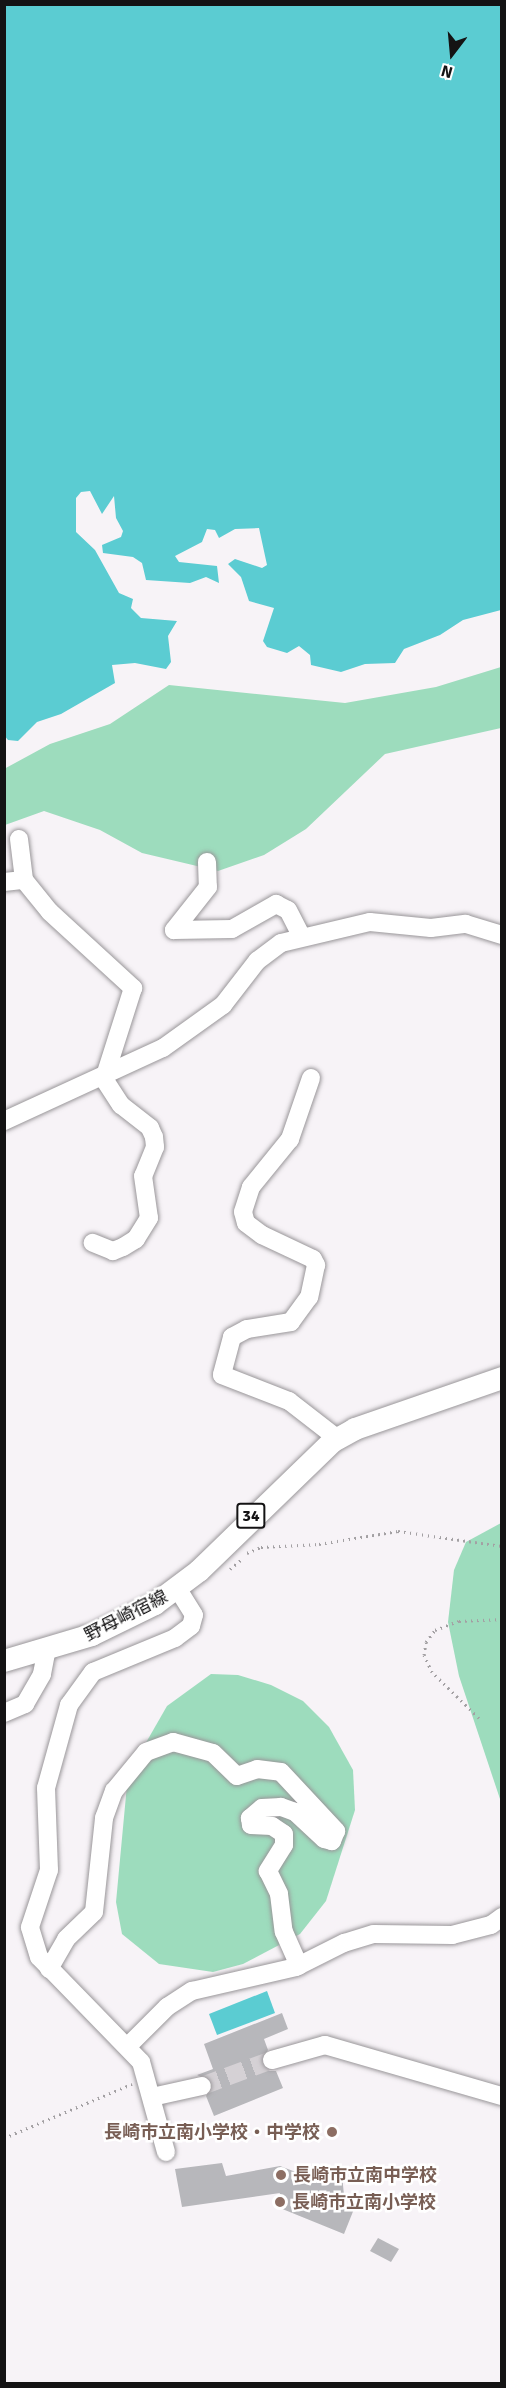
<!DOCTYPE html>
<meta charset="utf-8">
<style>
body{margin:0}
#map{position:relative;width:506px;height:2388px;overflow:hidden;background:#f7f3f7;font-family:Signika,"Noto Sans JP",sans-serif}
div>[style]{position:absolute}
.green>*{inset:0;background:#9ddcbd}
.water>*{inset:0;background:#5bccd2}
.building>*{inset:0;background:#b7b7bb}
.minor-tunnel>*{height:18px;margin-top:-9px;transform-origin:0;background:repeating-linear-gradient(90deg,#d5d1d5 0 18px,transparent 0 27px)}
.path>*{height:3px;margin-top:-1.5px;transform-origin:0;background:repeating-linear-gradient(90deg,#a3a0a3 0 1.5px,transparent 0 6px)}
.roads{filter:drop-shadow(0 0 2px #999699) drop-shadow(0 0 2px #999699)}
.minor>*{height:18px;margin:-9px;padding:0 9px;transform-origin:9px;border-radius:9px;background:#fff}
.major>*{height:22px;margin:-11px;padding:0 11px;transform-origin:11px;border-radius:11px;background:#fff}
.dots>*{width:16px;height:16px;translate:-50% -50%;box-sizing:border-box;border:3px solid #fff;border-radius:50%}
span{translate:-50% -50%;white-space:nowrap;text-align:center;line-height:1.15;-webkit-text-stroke:5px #fff;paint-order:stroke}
.shield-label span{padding:2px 4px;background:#fff;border:2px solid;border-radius:4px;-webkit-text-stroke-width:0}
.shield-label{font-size:16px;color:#141314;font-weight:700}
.street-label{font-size:18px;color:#141314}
.education-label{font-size:18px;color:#785e54;font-weight:700}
.right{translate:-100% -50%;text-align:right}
.left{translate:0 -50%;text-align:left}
.frame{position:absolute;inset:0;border:6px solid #141314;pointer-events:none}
.north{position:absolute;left:422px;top:24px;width:60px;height:60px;-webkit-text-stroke:4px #fff;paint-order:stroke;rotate:196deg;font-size:16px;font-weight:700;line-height:24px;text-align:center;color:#141314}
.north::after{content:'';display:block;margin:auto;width:21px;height:27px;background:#141314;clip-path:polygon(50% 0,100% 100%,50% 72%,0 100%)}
</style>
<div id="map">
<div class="green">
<i style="clip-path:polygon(501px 667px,501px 728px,385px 754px,306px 829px,264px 855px,218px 871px,142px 853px,100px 830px,44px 811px,5px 825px,4px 769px,50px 744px,110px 724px,169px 685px,345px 703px,436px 687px)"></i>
<i style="clip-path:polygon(501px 1523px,502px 1523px,501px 1802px,459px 1676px,448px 1622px,454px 1570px,466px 1542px)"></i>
<i style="clip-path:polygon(211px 1674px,238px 1675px,271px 1685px,303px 1701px,329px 1727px,353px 1770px,355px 1810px,326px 1901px,300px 1934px,243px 1964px,213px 1972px,159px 1964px,122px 1934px,116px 1902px,128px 1774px,167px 1706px)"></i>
</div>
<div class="water">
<i style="clip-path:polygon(5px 4px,501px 5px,501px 610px,463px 620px,440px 635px,404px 649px,395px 663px,365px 664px,341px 672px,311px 665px,310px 655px,299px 646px,287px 653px,267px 647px,263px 641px,274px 608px,249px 601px,241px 577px,228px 564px,235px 559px,262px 568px,267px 565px,259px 528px,235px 529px,219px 538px,215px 530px,207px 529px,202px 542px,175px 556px,179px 562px,217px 566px,219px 583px,206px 577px,190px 583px,146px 580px,142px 563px,133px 557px,103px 553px,102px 545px,121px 537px,123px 531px,116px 518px,114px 496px,102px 514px,90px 491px,81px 492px,76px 498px,76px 532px,95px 550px,119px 593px,133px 599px,131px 608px,141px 618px,177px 621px,168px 636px,171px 662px,166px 669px,135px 663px,112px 665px,115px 683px,61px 714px,37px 722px,18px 741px,8px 740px,4px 735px)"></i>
<i style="clip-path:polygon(267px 1991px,275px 2013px,217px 2035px,209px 2014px)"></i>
</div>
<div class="building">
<i style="clip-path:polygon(282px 2013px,288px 2029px,264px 2039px,268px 2050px,261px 2062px,269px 2071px,276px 2071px,283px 2088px,214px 2116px,206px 2096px,213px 2083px,197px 2075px,213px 2069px,204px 2044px)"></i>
<i style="clip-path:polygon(222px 2163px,226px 2176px,280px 2166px,314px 2179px,342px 2175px,344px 2195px,328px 2199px,354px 2209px,344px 2234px,275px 2206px,280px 2193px,182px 2207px,175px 2169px)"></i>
<i style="clip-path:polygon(378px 2238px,399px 2249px,391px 2262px,370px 2251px)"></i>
</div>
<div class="minor-tunnel">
<i style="left:202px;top:2086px;width:75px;rotate:-20.4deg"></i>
</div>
<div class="path">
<i style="left:247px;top:1553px;width:15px;rotate:-23deg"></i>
<i style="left:261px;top:1547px;width:58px;rotate:-3deg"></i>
<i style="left:319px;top:1544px;width:80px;rotate:-9.3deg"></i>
<i style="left:398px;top:1531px;width:105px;rotate:8.2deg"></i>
<i style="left:230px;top:1569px;width:17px;rotate:-40deg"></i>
<i style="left:479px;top:1718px;width:66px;rotate:-135.6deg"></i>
<i style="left:432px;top:1672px;width:19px;rotate:-115deg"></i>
<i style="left:424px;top:1655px;width:13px;rotate:-81deg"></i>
<i style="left:426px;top:1642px;width:15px;rotate:-53deg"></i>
<i style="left:435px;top:1630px;width:26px;rotate:-21deg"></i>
<i style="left:459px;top:1621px;width:43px;rotate:-2.7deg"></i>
<i style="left:4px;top:2138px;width:139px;rotate:-22.9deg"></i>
</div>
<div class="roads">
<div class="minor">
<i style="left:19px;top:839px;width:41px;rotate:83deg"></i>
<i style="left:24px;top:880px;width:41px;rotate:50.9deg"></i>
<i style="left:50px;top:912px;width:113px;rotate:42.5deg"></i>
<i style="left:133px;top:988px;width:96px;rotate:107.7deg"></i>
<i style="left:104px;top:1079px;width:31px;rotate:57deg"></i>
<i style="left:121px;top:1105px;width:37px;rotate:38deg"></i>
<i style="left:150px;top:1128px;width:10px;rotate:66deg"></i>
<i style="left:154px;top:1137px;width:10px;rotate:84deg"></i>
<i style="left:155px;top:1147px;width:31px;rotate:112deg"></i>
<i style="left:143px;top:1176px;width:42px;rotate:81.9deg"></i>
<i style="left:149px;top:1218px;width:25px;rotate:122deg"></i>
<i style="left:136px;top:1239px;width:15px;rotate:148deg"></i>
<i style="left:123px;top:1247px;width:11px;rotate:158deg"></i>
<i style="left:113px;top:1251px;width:22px;rotate:-158deg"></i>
<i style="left:207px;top:862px;width:25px;rotate:88deg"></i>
<i style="left:208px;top:887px;width:55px;rotate:128.3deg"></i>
<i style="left:174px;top:930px;width:58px;rotate:-1deg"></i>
<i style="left:232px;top:929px;width:51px;rotate:-29.6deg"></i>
<i style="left:276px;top:904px;width:13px;rotate:27deg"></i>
<i style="left:288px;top:910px;width:28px;rotate:63deg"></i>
<i style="left:4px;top:882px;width:20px;rotate:-6deg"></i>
<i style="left:311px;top:1078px;width:65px;rotate:109deg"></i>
<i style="left:290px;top:1139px;width:62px;rotate:129.1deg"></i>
<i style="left:251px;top:1187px;width:26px;rotate:108deg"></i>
<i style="left:243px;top:1212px;width:11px;rotate:75deg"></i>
<i style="left:246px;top:1223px;width:20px;rotate:37deg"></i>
<i style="left:262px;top:1235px;width:56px;rotate:25.2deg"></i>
<i style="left:313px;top:1259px;width:7px;rotate:63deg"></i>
<i style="left:316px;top:1265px;width:33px;rotate:102deg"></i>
<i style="left:309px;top:1297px;width:31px;rotate:126deg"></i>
<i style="left:291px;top:1322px;width:45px;rotate:171deg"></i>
<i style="left:247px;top:1329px;width:17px;rotate:152deg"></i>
<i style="left:232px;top:1337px;width:39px;rotate:105deg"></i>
<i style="left:222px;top:1375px;width:72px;rotate:21.2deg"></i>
<i style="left:289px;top:1401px;width:62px;rotate:37.8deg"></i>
<i style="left:4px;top:1121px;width:175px;rotate:-24.7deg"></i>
<i style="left:163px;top:1048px;width:74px;rotate:-35.6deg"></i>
<i style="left:223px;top:1005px;width:56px;rotate:-52.3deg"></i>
<i style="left:257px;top:961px;width:30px;rotate:-37deg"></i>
<i style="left:281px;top:943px;width:91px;rotate:-13.3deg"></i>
<i style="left:370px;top:922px;width:61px;rotate:5.6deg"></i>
<i style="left:431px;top:928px;width:35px;rotate:-7deg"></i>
<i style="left:466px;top:924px;width:38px;rotate:17deg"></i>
<i style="left:4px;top:1713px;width:23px;rotate:-23deg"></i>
<i style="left:25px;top:1704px;width:34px;rotate:-60deg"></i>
<i style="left:42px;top:1674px;width:21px;rotate:-79deg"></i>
<i style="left:49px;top:1969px;width:34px;rotate:-60deg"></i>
<i style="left:66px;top:1939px;width:39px;rotate:-44deg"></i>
<i style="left:94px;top:1912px;width:95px;rotate:-83.9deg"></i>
<i style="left:104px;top:1818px;width:29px;rotate:-70deg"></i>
<i style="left:114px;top:1791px;width:50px;rotate:-50.6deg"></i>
<i style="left:146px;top:1752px;width:29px;rotate:-20deg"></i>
<i style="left:173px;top:1742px;width:41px;rotate:15.4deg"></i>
<i style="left:213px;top:1753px;width:33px;rotate:44deg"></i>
<i style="left:237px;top:1776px;width:21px;rotate:-19deg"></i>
<i style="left:257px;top:1769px;width:24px;rotate:7deg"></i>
<i style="left:281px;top:1772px;width:81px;rotate:47deg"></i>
<i style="left:336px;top:1831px;width:11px;rotate:112deg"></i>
<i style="left:332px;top:1841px;width:8px;rotate:-166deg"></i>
<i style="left:324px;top:1839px;width:40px;rotate:-137deg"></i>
<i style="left:295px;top:1812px;width:15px;rotate:-160deg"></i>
<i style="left:281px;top:1807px;width:19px;rotate:177deg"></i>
<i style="left:262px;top:1808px;width:16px;rotate:140deg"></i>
<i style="left:250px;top:1818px;width:7px;rotate:82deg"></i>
<i style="left:251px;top:1825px;width:21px;rotate:3deg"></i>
<i style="left:272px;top:1826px;width:14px;rotate:34deg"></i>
<i style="left:284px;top:1834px;width:11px;rotate:90deg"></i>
<i style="left:284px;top:1845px;width:31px;rotate:122deg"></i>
<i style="left:268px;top:1871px;width:25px;rotate:64deg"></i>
<i style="left:279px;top:1894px;width:38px;rotate:83deg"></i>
<i style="left:284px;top:1932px;width:37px;rotate:66deg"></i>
<i style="left:129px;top:2045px;width:54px;rotate:-45deg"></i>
<i style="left:167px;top:2007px;width:30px;rotate:-33deg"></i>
<i style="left:192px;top:1991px;width:107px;rotate:-13deg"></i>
<i style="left:296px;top:1967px;width:54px;rotate:-26.6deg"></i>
<i style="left:344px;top:1943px;width:31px;rotate:-17deg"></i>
<i style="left:374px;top:1934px;width:78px;rotate:0.7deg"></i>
<i style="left:452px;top:1935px;width:40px;rotate:-14.4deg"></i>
<i style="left:491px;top:1925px;width:14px;rotate:-36deg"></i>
<i style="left:272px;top:2060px;width:55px;rotate:-15.8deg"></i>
<i style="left:325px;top:2045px;width:184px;rotate:16.1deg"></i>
<i style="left:152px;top:2097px;width:51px;rotate:-12.4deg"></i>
<i style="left:166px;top:2152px;width:93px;rotate:-105.5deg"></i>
<i style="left:141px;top:2062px;width:146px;rotate:-134.2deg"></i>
<i style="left:39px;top:1957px;width:31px;rotate:-107deg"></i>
<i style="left:30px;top:1927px;width:60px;rotate:-71.6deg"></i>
<i style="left:49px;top:1870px;width:82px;rotate:-92.1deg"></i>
<i style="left:46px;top:1788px;width:86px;rotate:-74.5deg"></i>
<i style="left:69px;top:1705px;width:41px;rotate:-54deg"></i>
<i style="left:93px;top:1672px;width:89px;rotate:-22.5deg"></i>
<i style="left:175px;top:1638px;width:20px;rotate:-37deg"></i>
<i style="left:191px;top:1626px;width:11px;rotate:-75deg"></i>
<i style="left:194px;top:1615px;width:31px;rotate:-122deg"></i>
</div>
<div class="major">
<i style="left:4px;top:1661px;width:92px;rotate:-16.5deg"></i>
<i style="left:92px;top:1635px;width:70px;rotate:-26.2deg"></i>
<i style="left:155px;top:1604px;width:55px;rotate:-36.9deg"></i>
<i style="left:199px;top:1571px;width:185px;rotate:-44.1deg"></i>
<i style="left:332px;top:1442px;width:26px;rotate:-29deg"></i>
<i style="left:355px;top:1429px;width:156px;rotate:-19.1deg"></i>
</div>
</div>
<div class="dots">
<i style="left:332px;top:2132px;background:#8d6e63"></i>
<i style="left:281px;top:2175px;background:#8d6e63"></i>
<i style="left:280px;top:2202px;background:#8d6e63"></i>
</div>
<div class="shield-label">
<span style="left:251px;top:1516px">34</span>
</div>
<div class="street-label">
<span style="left:126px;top:1616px;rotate:-27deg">野母崎宿線</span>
</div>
<div class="education-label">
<span class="right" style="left:320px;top:2132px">長崎市立南小学校・中学校</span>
<span class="left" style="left:293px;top:2175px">長崎市立南中学校</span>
<span class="left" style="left:292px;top:2202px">長崎市立南小学校</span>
</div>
<div class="frame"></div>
<div class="north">N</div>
</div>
